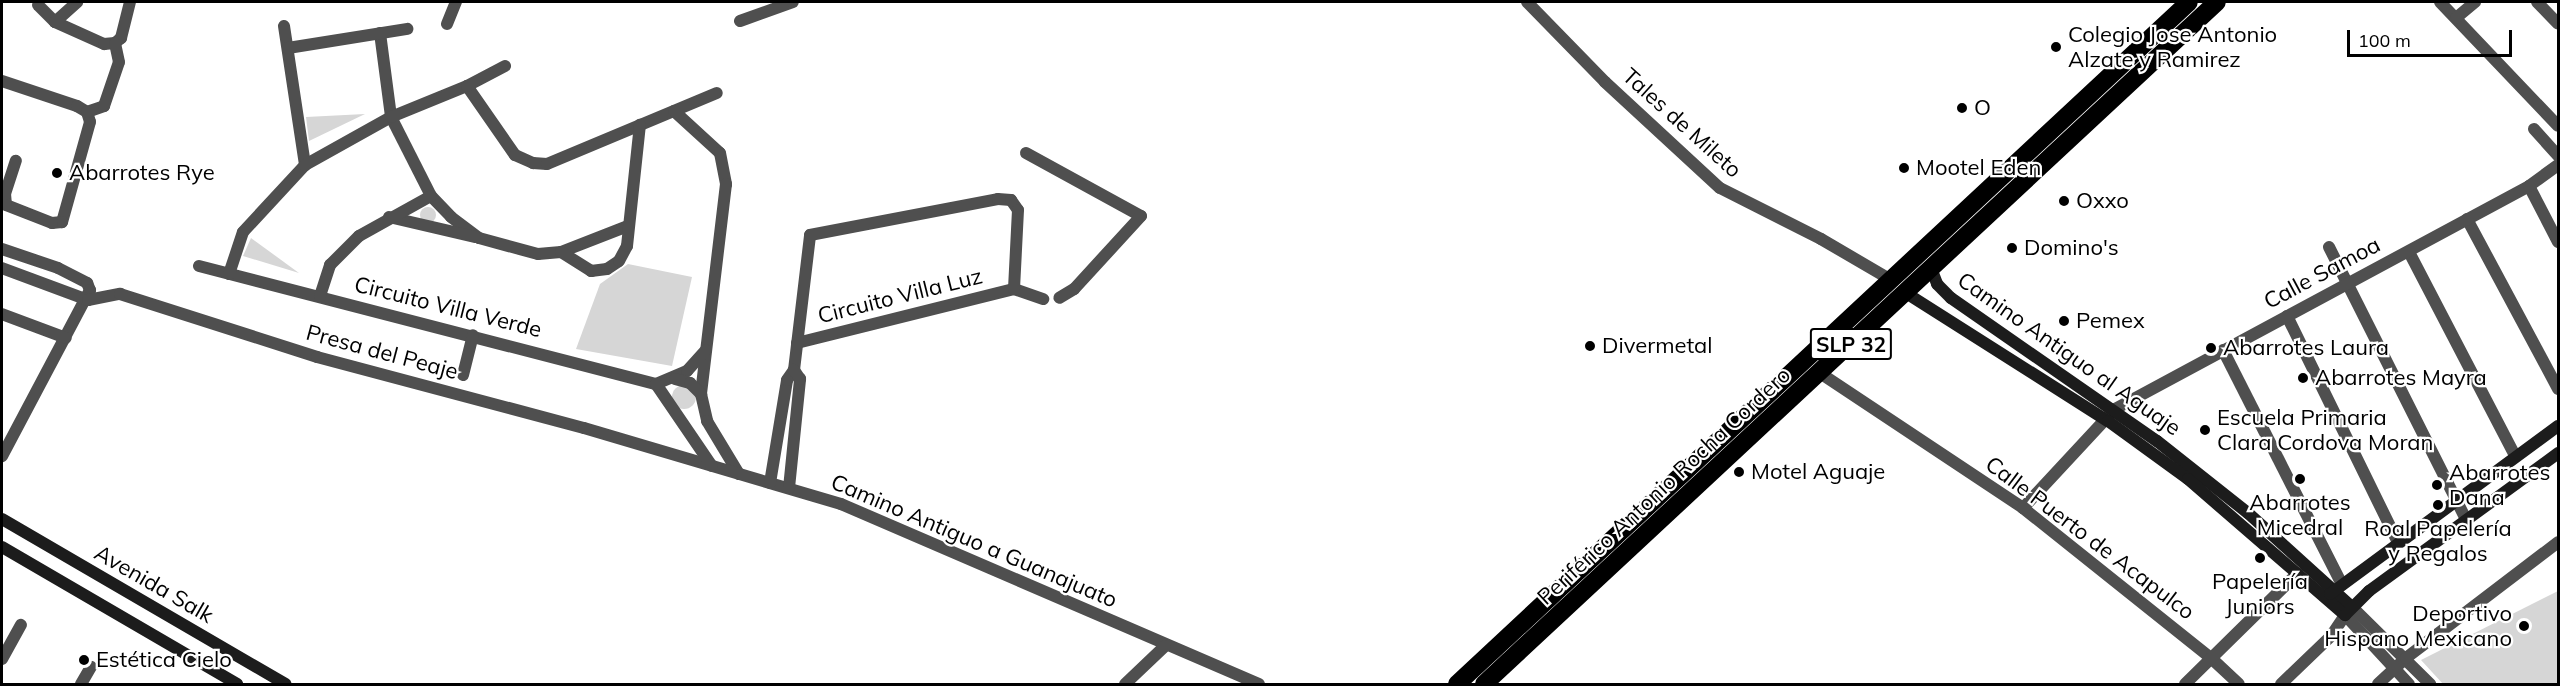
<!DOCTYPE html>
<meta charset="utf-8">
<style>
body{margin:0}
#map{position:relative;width:2560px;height:686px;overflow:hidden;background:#fff;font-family:Mulish,sans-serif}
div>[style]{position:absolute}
.green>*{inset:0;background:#d6d6d6}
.round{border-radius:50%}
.street>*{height:12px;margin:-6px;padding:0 6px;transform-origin:6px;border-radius:6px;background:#4f4f4f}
.secondary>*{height:12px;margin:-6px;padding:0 6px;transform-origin:6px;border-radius:6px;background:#1c1c1c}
.highway>*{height:18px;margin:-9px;padding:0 9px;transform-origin:9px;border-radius:9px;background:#000}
.dots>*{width:16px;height:16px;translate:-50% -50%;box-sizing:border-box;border:3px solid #fff;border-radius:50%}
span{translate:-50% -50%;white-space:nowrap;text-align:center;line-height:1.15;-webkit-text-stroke:4.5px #fff;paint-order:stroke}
.shield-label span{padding:2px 4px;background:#fff;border:2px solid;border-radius:4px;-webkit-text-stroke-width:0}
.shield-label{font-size:21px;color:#000;font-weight:700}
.poi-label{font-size:22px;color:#000}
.left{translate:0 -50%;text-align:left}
.right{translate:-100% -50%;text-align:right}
.street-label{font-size:22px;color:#000}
.frame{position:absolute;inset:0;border:3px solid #000;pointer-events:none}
.scale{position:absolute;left:2347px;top:30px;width:165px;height:27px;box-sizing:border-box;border:3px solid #000;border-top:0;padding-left:8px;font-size:18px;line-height:21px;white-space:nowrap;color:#000;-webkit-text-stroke:4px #fff;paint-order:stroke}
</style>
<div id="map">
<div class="green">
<i style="clip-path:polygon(365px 114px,309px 141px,306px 117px)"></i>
<i class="round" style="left:420px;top:207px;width:16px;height:16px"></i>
<i style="clip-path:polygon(251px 238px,299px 273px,243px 256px)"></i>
<i style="clip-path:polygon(628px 264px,692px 277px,672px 366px,576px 349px,600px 284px)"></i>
<i class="round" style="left:672px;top:385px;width:24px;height:24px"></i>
<i style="clip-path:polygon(2558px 591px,2558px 684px,2443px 684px,2421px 660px)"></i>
</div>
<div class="street">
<i style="left:1527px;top:2px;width:112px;rotate:45.7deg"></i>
<i style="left:1605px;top:82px;width:156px;rotate:42.7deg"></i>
<i style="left:1720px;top:188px;width:113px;rotate:26.8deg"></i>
<i style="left:1821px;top:239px;width:83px;rotate:30.3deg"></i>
<i style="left:2440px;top:2px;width:171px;rotate:46.4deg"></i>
<i style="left:2537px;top:2px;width:30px;rotate:46deg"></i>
<i style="left:38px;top:5px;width:24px;rotate:45deg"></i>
<i style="left:55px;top:22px;width:54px;rotate:24.2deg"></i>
<i style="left:104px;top:44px;width:11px;rotate:-5deg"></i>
<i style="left:115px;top:43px;width:8px;rotate:-40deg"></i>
<i style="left:121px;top:38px;width:37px;rotate:-76deg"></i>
<i style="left:2456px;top:18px;width:25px;rotate:-40deg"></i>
<i style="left:740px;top:21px;width:56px;rotate:-19.7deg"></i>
<i style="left:55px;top:22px;width:30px;rotate:-42deg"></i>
<i style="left:447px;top:24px;width:24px;rotate:-68deg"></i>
<i style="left:284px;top:26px;width:141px;rotate:81.4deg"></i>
<i style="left:380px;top:33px;width:85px;rotate:82.5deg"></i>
<i style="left:391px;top:117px;width:89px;rotate:63.1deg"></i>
<i style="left:431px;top:196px;width:29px;rotate:46deg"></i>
<i style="left:451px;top:217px;width:35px;rotate:37deg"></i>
<i style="left:479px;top:238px;width:61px;rotate:15.2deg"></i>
<i style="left:538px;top:254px;width:23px;rotate:-5deg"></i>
<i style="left:561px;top:252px;width:72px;rotate:-21.2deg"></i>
<i style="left:288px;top:48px;width:121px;rotate:-9.1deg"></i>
<i style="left:2px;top:81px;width:79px;rotate:18.4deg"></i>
<i style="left:77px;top:106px;width:12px;rotate:31deg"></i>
<i style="left:87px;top:112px;width:10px;rotate:73deg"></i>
<i style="left:90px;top:122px;width:104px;rotate:105.6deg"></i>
<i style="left:62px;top:222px;width:10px;rotate:174deg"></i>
<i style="left:52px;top:223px;width:49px;rotate:-158.6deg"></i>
<i style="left:6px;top:205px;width:11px;rotate:-95deg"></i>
<i style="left:5px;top:194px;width:35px;rotate:-72deg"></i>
<i style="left:467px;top:86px;width:84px;rotate:55.2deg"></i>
<i style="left:515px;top:155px;width:20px;rotate:24deg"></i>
<i style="left:533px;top:163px;width:14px;rotate:4deg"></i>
<i style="left:547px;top:164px;width:184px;rotate:-22.7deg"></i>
<i style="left:674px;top:111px;width:62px;rotate:42.4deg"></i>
<i style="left:720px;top:153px;width:32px;rotate:79deg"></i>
<i style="left:726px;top:184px;width:211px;rotate:96.8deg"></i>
<i style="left:701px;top:394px;width:28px;rotate:77deg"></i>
<i style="left:707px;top:421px;width:62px;rotate:58.9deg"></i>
<i style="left:87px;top:112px;width:18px;rotate:-19deg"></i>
<i style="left:104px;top:106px;width:46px;rotate:-71.2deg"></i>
<i style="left:119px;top:62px;width:19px;rotate:-102deg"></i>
<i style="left:2534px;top:129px;width:36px;rotate:48deg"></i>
<i style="left:1026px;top:153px;width:131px;rotate:28.7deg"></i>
<i style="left:1141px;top:216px;width:99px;rotate:132.5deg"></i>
<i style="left:1074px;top:289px;width:17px;rotate:149deg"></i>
<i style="left:2529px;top:186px;width:63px;rotate:62.6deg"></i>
<i style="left:389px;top:217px;width:88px;rotate:13.1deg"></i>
<i style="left:2467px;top:219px;width:193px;rotate:61.8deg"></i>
<i style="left:2329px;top:247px;width:307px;rotate:63.3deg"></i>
<i style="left:2px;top:249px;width:59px;rotate:18.7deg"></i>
<i style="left:58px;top:268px;width:33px;rotate:27deg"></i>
<i style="left:87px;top:283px;width:8px;rotate:67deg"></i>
<i style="left:90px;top:290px;width:188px;rotate:117.9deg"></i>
<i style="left:561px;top:252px;width:36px;rotate:32deg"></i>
<i style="left:591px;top:271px;width:16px;rotate:-7deg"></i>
<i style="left:607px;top:269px;width:14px;rotate:-34deg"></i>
<i style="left:619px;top:261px;width:17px;rotate:-62deg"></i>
<i style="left:627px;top:246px;width:122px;rotate:-83.9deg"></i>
<i style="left:2409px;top:252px;width:230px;rotate:62.5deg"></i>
<i style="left:199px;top:266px;width:472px;rotate:14.5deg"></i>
<i style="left:656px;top:384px;width:34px;rotate:-23deg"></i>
<i style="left:687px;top:371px;width:28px;rotate:-48deg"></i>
<i style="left:2px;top:268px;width:92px;rotate:20.4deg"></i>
<i style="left:88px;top:300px;width:33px;rotate:-11deg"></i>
<i style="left:120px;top:294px;width:207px;rotate:17.7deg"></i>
<i style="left:317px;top:357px;width:276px;rotate:14.9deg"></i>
<i style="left:584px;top:428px;width:268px;rotate:16.5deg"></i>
<i style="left:841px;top:504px;width:455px;rotate:23.3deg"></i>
<i style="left:229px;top:274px;width:44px;rotate:-71.6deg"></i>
<i style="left:243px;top:232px;width:91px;rotate:-47.2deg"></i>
<i style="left:305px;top:165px;width:98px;rotate:-29.2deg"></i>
<i style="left:391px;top:117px;width:82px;rotate:-22.2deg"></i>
<i style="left:467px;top:86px;width:43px;rotate:-27.8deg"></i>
<i style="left:320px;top:296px;width:33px;rotate:-72deg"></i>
<i style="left:330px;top:265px;width:41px;rotate:-45deg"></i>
<i style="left:359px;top:236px;width:82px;rotate:-29.1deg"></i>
<i style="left:2px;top:314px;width:68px;rotate:20.6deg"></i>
<i style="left:2287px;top:316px;width:253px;rotate:63.9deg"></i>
<i style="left:797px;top:343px;width:224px;rotate:-14deg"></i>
<i style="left:1014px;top:289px;width:31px;rotate:19deg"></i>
<i style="left:2223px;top:350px;width:263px;rotate:63.1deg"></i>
<i style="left:1820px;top:373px;width:244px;rotate:33.6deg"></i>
<i style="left:2023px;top:508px;width:241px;rotate:38.6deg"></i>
<i style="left:2211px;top:658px;width:38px;rotate:43deg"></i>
<i style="left:463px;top:375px;width:41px;rotate:-76deg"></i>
<i style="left:675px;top:379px;width:16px;rotate:15deg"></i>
<i style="left:690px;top:383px;width:16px;rotate:45deg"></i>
<i style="left:656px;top:384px;width:99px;rotate:55.7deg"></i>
<i style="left:770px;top:483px;width:104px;rotate:-80.6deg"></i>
<i style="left:787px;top:380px;width:12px;rotate:-55deg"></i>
<i style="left:794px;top:370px;width:136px;rotate:-83.2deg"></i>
<i style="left:810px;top:235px;width:191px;rotate:-10.8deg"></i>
<i style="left:998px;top:199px;width:13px;rotate:4deg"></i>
<i style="left:1011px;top:200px;width:12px;rotate:55deg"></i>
<i style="left:1018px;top:210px;width:79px;rotate:92.9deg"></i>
<i style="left:789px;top:488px;width:110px;rotate:-84.2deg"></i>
<i style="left:800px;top:379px;width:11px;rotate:-124deg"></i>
<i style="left:2023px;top:508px;width:135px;rotate:-47.1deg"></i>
<i style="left:2115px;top:409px;width:470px;rotate:-28.3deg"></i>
<i style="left:2529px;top:186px;width:36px;rotate:-36deg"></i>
<i style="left:2352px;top:607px;width:110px;rotate:44.6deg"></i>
<i style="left:2px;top:659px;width:39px;rotate:-61deg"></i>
<i style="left:81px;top:684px;width:20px;rotate:-60deg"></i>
<i style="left:1125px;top:684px;width:55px;rotate:-43.5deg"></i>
<i style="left:2185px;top:684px;width:158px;rotate:-44.5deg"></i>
<i style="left:2281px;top:684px;width:69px;rotate:-43.8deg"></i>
<i style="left:2331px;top:636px;width:25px;rotate:-56deg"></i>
<i style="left:2345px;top:615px;width:94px;rotate:47.2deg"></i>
<i style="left:2378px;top:684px;width:38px;rotate:-43deg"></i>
<i style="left:2406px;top:658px;width:191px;rotate:-37.3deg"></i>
</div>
<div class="secondary">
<i style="left:1931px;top:268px;width:17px;rotate:69deg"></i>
<i style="left:1937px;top:284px;width:20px;rotate:45deg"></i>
<i style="left:1951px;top:298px;width:251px;rotate:34.8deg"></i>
<i style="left:2157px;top:441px;width:116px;rotate:38.4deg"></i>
<i style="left:2248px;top:513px;width:140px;rotate:42.1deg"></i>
<i style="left:1906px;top:293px;width:239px;rotate:32.4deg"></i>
<i style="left:2108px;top:421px;width:99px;rotate:35.9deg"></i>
<i style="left:2188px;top:479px;width:208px;rotate:40.9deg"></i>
<i style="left:2345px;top:615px;width:34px;rotate:-45deg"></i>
<i style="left:2369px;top:591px;width:234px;rotate:-36.1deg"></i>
<i style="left:2px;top:519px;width:328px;rotate:30.2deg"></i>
<i style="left:2px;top:547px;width:272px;rotate:30.2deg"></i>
<i style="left:2330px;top:594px;width:283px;rotate:-36.4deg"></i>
</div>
<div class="highway">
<i style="left:1457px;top:684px;width:1000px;rotate:-42.97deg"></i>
<i style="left:1484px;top:684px;width:1001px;rotate:-42.94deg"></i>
</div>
<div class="dots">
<i style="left:2056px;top:47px;background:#000"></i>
<i style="left:1962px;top:108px;background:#000"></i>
<i style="left:1904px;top:168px;background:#000"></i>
<i style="left:57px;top:173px;background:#000"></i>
<i style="left:2064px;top:201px;background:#000"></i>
<i style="left:2012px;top:248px;background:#000"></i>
<i style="left:2064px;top:321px;background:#000"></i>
<i style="left:1590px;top:346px;background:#000"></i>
<i style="left:2211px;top:348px;background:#000"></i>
<i style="left:2303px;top:378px;background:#000"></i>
<i style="left:2205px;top:430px;background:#000"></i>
<i style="left:1739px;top:472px;background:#000"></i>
<i style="left:2300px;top:479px;background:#000"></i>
<i style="left:2437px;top:485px;background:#000"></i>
<i style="left:2438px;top:505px;background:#000"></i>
<i style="left:2260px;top:558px;background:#000"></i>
<i style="left:2524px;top:626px;background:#000"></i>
<i style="left:84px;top:660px;background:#000"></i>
</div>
<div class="shield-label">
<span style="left:1851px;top:344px">SLP 32</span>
</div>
<div class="poi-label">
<span class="left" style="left:2068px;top:47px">Colegio Jose Antonio<br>Alzate y Ramirez</span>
<span class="left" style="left:1974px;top:108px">O</span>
<span class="left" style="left:1916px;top:168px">Mootel Eden</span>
<span class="left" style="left:69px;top:173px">Abarrotes Rye</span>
<span class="left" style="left:2076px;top:201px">Oxxo</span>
<span class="left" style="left:2024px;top:248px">Domino's</span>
<span class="left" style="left:2076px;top:321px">Pemex</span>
<span class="left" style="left:1602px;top:346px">Divermetal</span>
<span class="left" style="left:2223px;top:348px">Abarrotes Laura</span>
<span class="left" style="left:2315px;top:378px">Abarrotes Mayra</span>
<span class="left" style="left:2217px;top:430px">Escuela Primaria<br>Clara Cordova Moran</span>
<span class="left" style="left:1751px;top:472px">Motel Aguaje</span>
<span class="left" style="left:2449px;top:485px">Abarrotes<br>Dana</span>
<span style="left:2300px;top:515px">Abarrotes<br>Micedral</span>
<span style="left:2438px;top:541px">Roal Papelería<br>y Regalos</span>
<span style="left:2260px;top:594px">Papelería<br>Juniors</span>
<span class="right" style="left:2512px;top:626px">Deportivo<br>Hispano Mexicano</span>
<span class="left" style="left:96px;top:660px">Estética Cielo</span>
</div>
<div class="street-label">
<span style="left:1682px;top:123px;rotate:42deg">Tales de Mileto</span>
<span style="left:2322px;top:273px;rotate:-28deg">Calle Samoa</span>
<span style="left:900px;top:296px;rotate:-14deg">Circuito Villa Luz</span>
<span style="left:448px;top:307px;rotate:14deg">Circuito Villa Verde</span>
<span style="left:382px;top:352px;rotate:15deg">Presa del Peaje</span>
<span style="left:2069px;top:354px;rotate:35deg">Camino Antiguo al Aguaje</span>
<span style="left:1664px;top:486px;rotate:-43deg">Periférico Antonio Rocha Cordero</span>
<span style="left:2090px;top:538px;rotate:37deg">Calle Puerto de Acapulco</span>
<span style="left:974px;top:541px;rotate:23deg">Camino Antiguo a Guanajuato</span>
<span style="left:154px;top:584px;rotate:30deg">Avenida Salk</span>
</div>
<div class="frame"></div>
<div class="scale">100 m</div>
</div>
